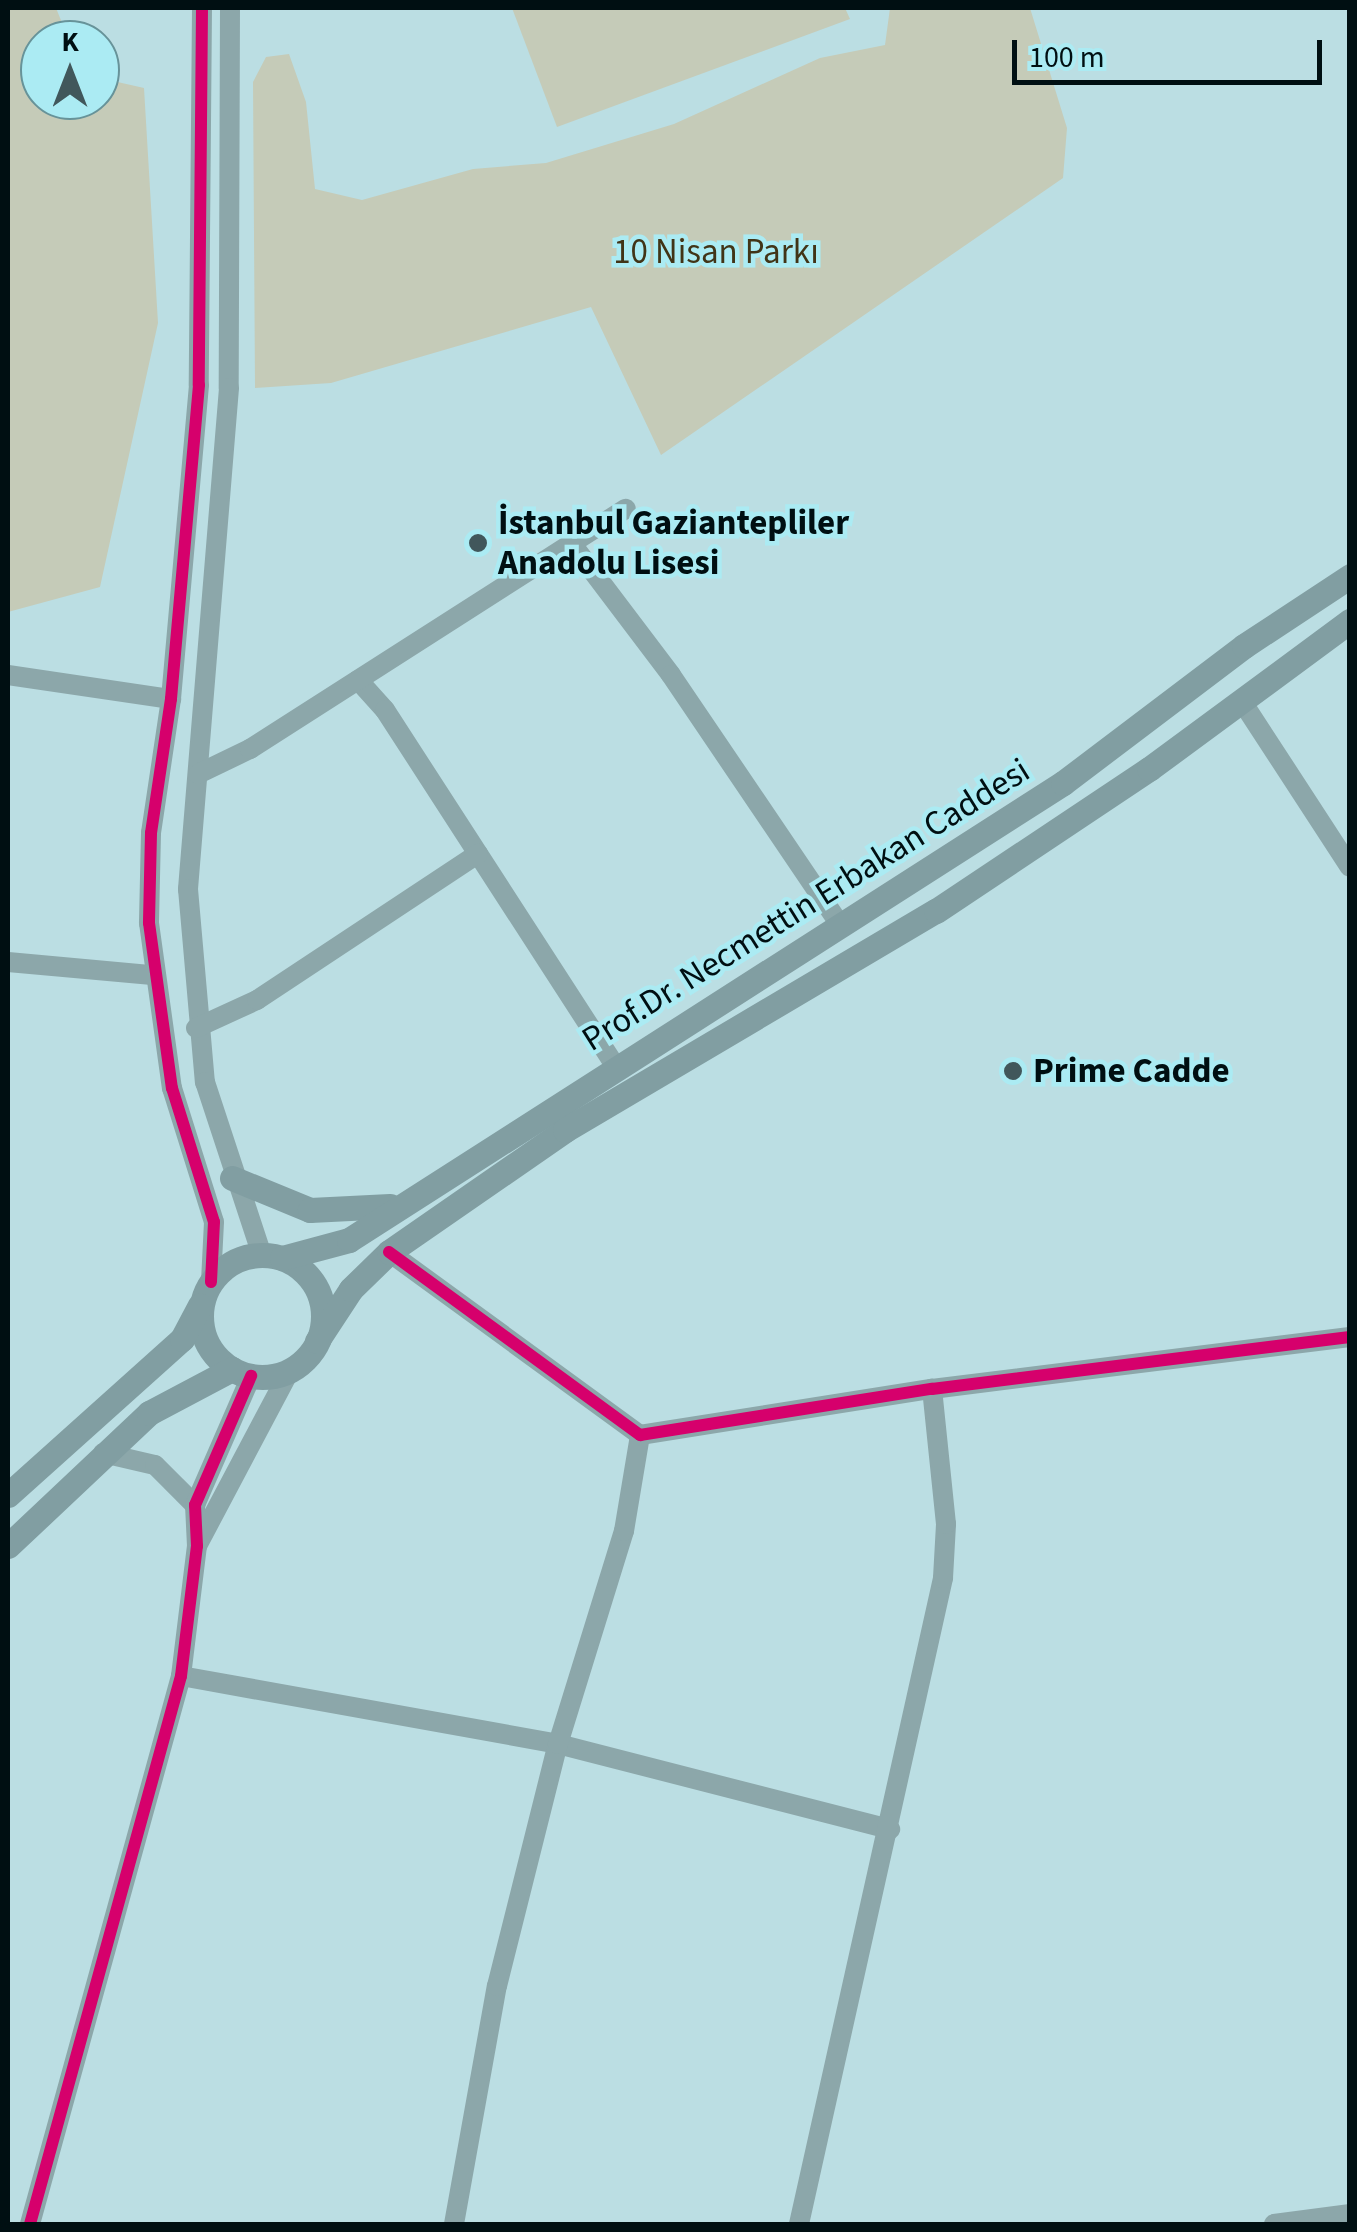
<!DOCTYPE html>
<meta charset="utf-8">
<style>
body{margin:0}
#map{position:relative;width:1357px;height:2232px;overflow:hidden;background:#bbdee3;font-family:"Source Sans 3",sans-serif}
div>[style]{position:absolute}
.green>*{inset:0;background:#c5cbb8}
.minor>*{height:20px;margin:-10px;padding:0 10px;transform-origin:10px;border-radius:10px;background:#8ca7aa}
.major>*{height:25px;margin:-12.5px;padding:0 12.5px;transform-origin:12.5px;border-radius:12.5px;background:#819ea2}
.major>.ring{margin:-12.5px;padding:0;box-sizing:content-box;background:none;border:25px solid #819ea2;border-radius:50%}
.cycleway>*{height:12px;margin:-6px;padding:0 6px;transform-origin:6px;border-radius:6px;background:#d6006c}
.dots>*{width:28px;height:28px;translate:-50% -50%;box-sizing:border-box;border:5px solid #abebf3;border-radius:50%}
span{translate:-50% -50%;white-space:nowrap;text-align:center;line-height:1.15;-webkit-text-stroke:9px #abebf3;paint-order:stroke}
.park-label{font-size:35px;color:#413417}
.poi-label{font-size:35px;color:#000f12;font-weight:700}
.left{translate:0 -50%;text-align:left}
.street-label{font-size:35px;color:#000f12}
.frame{position:absolute;inset:0;border:10px solid #000f12;pointer-events:none}
.north{position:absolute;left:20px;top:20px;width:100px;height:100px;box-sizing:border-box;background:#abebf3;border:2px solid #679399;border-radius:50%;rotate:0deg;font-size:28px;font-weight:700;line-height:40px;text-align:center;color:#000f12}
.north::after{content:'';display:block;margin:auto;width:35px;height:45px;background:#41575b;clip-path:polygon(50% 0,100% 100%,50% 72%,0 100%)}
.scale{position:absolute;left:1012px;top:40px;width:310px;height:45px;box-sizing:border-box;border:5px solid #000f12;border-top:0;padding-left:12px;font-size:30px;line-height:35px;white-space:nowrap;color:#000f12;-webkit-text-stroke:8px #abebf3;paint-order:stroke}
</style>
<div id="map">
<div class="green">
<i style="clip-path:polygon(8px 8px,56px 8px,69px 40px,40px 40px,40px 100px,100px 100px,100px 78px,144px 88px,158px 323px,100px 587px,8px 612px)"></i>
<i style="clip-path:polygon(512px 8px,845px 8px,850px 19px,557px 127px)"></i>
<i style="clip-path:polygon(890px 8px,1030px 8px,1067px 128px,1063px 178px,661px 455px,591px 307px,331px 383px,255px 388px,253px 82px,266px 57px,289px 54px,306px 102px,315px 189px,362px 200px,473px 169px,546px 163px,674px 124px,820px 58px,885px 45px)"></i>
</div>
<div class="minor">
<i style="left:202px;top:8px;width:377px;rotate:90.5deg"></i>
<i style="left:199px;top:385px;width:315px;rotate:95.1deg"></i>
<i style="left:171px;top:699px;width:135px;rotate:98.5deg"></i>
<i style="left:151px;top:833px;width:90px;rotate:91.3deg"></i>
<i style="left:149px;top:923px;width:167px;rotate:82.1deg"></i>
<i style="left:172px;top:1088px;width:140px;rotate:72.6deg"></i>
<i style="left:214px;top:1222px;width:60px;rotate:92.9deg"></i>
<i style="left:230px;top:8px;width:380px;rotate:90.2deg"></i>
<i style="left:229px;top:388px;width:503px;rotate:94.68deg"></i>
<i style="left:188px;top:889px;width:194px;rotate:85deg"></i>
<i style="left:205px;top:1082px;width:182px;rotate:71.8deg"></i>
<i style="left:572px;top:544px;width:164px;rotate:52.9deg"></i>
<i style="left:671px;top:675px;width:302px;rotate:55.9deg"></i>
<i style="left:8px;top:675px;width:165px;rotate:8.4deg"></i>
<i style="left:358px;top:680px;width:40px;rotate:48deg"></i>
<i style="left:385px;top:710px;width:425px;rotate:57.1deg"></i>
<i style="left:1241px;top:700px;width:199px;rotate:56.9deg"></i>
<i style="left:198px;top:774px;width:58px;rotate:-25.7deg"></i>
<i style="left:250px;top:749px;width:446px;rotate:-32.6deg"></i>
<i style="left:8px;top:962px;width:145px;rotate:5.2deg"></i>
<i style="left:196px;top:1028px;width:67px;rotate:-24.7deg"></i>
<i style="left:257px;top:1000px;width:265px;rotate:-33.5deg"></i>
<i style="left:389px;top:1252px;width:311px;rotate:36.1deg"></i>
<i style="left:640px;top:1435px;width:296px;rotate:-9deg"></i>
<i style="left:932px;top:1389px;width:421px;rotate:-7.1deg"></i>
<i style="left:103px;top:1453px;width:53px;rotate:13deg"></i>
<i style="left:155px;top:1465px;width:57px;rotate:45deg"></i>
<i style="left:198px;top:1544px;width:197px;rotate:-62.1deg"></i>
<i style="left:181px;top:1676px;width:383px;rotate:10.2deg"></i>
<i style="left:558px;top:1744px;width:343px;rotate:14.4deg"></i>
<i style="left:30px;top:2224px;width:568px;rotate:-74.59deg"></i>
<i style="left:181px;top:1676px;width:131px;rotate:-83deg"></i>
<i style="left:197px;top:1546px;width:41px;rotate:-92.8deg"></i>
<i style="left:195px;top:1505px;width:141px;rotate:-66.5deg"></i>
<i style="left:454px;top:2224px;width:242px;rotate:-79.8deg"></i>
<i style="left:497px;top:1986px;width:250px;rotate:-75.9deg"></i>
<i style="left:558px;top:1744px;width:223px;rotate:-72.8deg"></i>
<i style="left:624px;top:1531px;width:97px;rotate:-80.5deg"></i>
<i style="left:799px;top:2224px;width:662px;rotate:-77.43deg"></i>
<i style="left:943px;top:1578px;width:54px;rotate:-86.8deg"></i>
<i style="left:946px;top:1524px;width:136px;rotate:-95.9deg"></i>
<i style="left:1274px;top:2224px;width:77px;rotate:-7.5deg"></i>
</div>
<div class="major">
<i style="left:232px;top:1178px;width:84px;rotate:22.3deg"></i>
<i style="left:310px;top:1210px;width:80px;rotate:-2.9deg"></i>
<i class="ring" style="left:201px;top:1255px;width:97px;height:97px"></i>
<i style="left:282px;top:1258px;width:69px;rotate:-15deg"></i>
<i style="left:349px;top:1240px;width:848px;rotate:-32.62deg"></i>
<i style="left:1063px;top:783px;width:227px;rotate:-37.1deg"></i>
<i style="left:1244px;top:646px;width:127px;rotate:-33.4deg"></i>
<i style="left:317px;top:1341px;width:62px;rotate:-56.8deg"></i>
<i style="left:351px;top:1289px;width:53px;rotate:-44.2deg"></i>
<i style="left:389px;top:1252px;width:214px;rotate:-34.7deg"></i>
<i style="left:565px;top:1130px;width:431px;rotate:-30.6deg"></i>
<i style="left:936px;top:911px;width:256px;rotate:-33.7deg"></i>
<i style="left:1149px;top:769px;width:250px;rotate:-36.4deg"></i>
<i style="left:8px;top:1495px;width:234px;rotate:-41.9deg"></i>
<i style="left:182px;top:1339px;width:38px;rotate:-62deg"></i>
<i style="left:8px;top:1546px;width:194px;rotate:-43.3deg"></i>
<i style="left:149px;top:1413px;width:94px;rotate:-27.9deg"></i>
</div>
<div class="cycleway">
<i style="left:202px;top:8px;width:377px;rotate:90.5deg"></i>
<i style="left:199px;top:385px;width:315px;rotate:95.1deg"></i>
<i style="left:171px;top:699px;width:135px;rotate:98.5deg"></i>
<i style="left:151px;top:833px;width:90px;rotate:91.3deg"></i>
<i style="left:149px;top:923px;width:167px;rotate:82.1deg"></i>
<i style="left:172px;top:1088px;width:140px;rotate:72.6deg"></i>
<i style="left:214px;top:1222px;width:60px;rotate:92.9deg"></i>
<i style="left:389px;top:1252px;width:311px;rotate:36.1deg"></i>
<i style="left:640px;top:1435px;width:296px;rotate:-9deg"></i>
<i style="left:932px;top:1389px;width:421px;rotate:-7.1deg"></i>
<i style="left:30px;top:2224px;width:568px;rotate:-74.59deg"></i>
<i style="left:181px;top:1676px;width:131px;rotate:-83deg"></i>
<i style="left:197px;top:1546px;width:41px;rotate:-92.8deg"></i>
<i style="left:195px;top:1505px;width:141px;rotate:-66.5deg"></i>
</div>
<div class="dots">
<i style="left:478px;top:543px;background:#41575b"></i>
<i style="left:1013px;top:1071px;background:#41575b"></i>
</div>
<div class="park-label">
<span style="left:716px;top:252px">10 Nisan Parkı</span>
</div>
<div class="poi-label">
<span class="left" style="left:498px;top:543px">İstanbul Gaziantepliler<br>Anadolu Lisesi</span>
<span class="left" style="left:1033px;top:1071px">Prime Cadde</span>
</div>
<div class="street-label">
<span style="left:806px;top:905px;rotate:-32deg">Prof.Dr. Necmettin Erbakan Caddesi</span>
</div>
<div class="frame"></div>
<div class="north">K</div>
<div class="scale">100 m</div>
</div>
